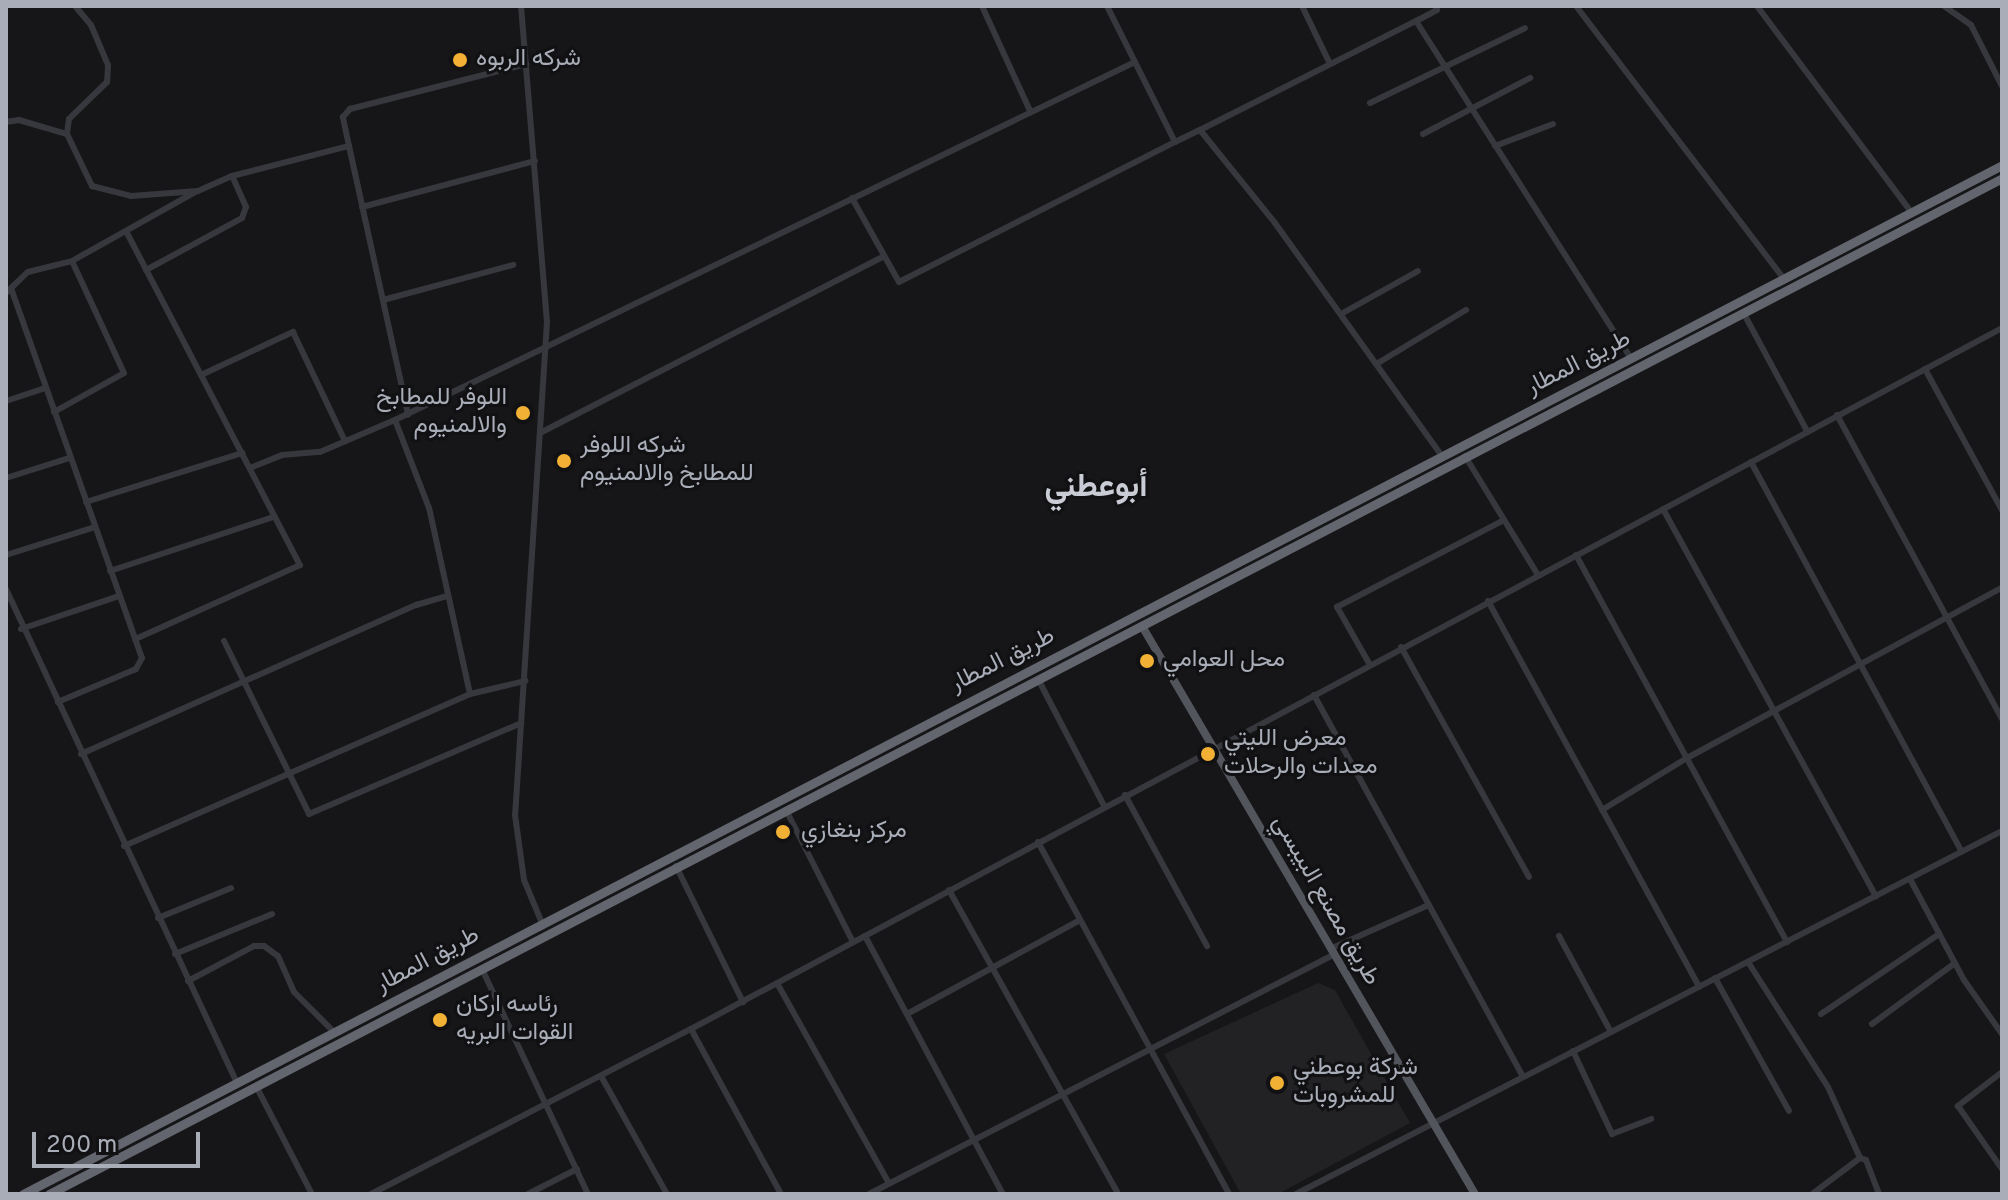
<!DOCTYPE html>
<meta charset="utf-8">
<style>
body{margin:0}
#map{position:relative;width:2008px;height:1200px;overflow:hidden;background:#161618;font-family:Overpass,Vazirmatn,sans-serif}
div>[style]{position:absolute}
.built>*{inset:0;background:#222225}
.minor>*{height:6px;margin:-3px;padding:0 3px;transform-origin:3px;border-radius:3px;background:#37383d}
.major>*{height:8px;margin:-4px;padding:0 4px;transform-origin:4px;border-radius:4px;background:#53555c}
.highway>*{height:9px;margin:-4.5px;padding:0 4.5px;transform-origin:4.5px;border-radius:4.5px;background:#63666e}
.dots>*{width:22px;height:22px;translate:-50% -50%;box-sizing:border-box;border:4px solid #111113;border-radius:50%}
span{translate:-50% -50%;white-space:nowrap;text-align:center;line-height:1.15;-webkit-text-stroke:6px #111113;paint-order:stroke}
.poi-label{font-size:24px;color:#a8adb8}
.left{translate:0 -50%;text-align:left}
.right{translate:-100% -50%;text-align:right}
.street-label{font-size:24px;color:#a8adb8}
.district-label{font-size:32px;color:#c9ccd4;font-weight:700}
.frame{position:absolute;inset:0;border:8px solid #a8adb8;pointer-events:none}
.scale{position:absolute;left:32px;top:1132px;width:168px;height:36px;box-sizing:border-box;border:4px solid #a8adb8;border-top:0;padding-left:10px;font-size:24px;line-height:28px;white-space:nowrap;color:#a8adb8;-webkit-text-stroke:6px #111113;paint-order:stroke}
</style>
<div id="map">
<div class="built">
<i style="clip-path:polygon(1318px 983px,1335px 990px,1410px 1123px,1278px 1194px,1241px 1194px,1164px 1054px)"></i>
</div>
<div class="minor">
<i style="left:75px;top:6px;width:25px;rotate:50deg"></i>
<i style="left:91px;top:25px;width:43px;rotate:67deg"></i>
<i style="left:108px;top:65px;width:17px;rotate:93deg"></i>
<i style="left:107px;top:82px;width:53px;rotate:135.8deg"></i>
<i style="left:69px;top:119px;width:15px;rotate:98deg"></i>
<i style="left:67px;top:134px;width:58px;rotate:64.3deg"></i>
<i style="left:92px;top:186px;width:40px;rotate:14.4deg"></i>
<i style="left:131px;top:196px;width:67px;rotate:-4.3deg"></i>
<i style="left:198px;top:191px;width:37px;rotate:-24deg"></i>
<i style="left:232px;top:176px;width:121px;rotate:-14.4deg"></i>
<i style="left:349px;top:146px;width:275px;rotate:77.6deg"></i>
<i style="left:521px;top:6px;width:317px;rotate:85.3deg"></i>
<i style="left:547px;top:322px;width:494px;rotate:93.7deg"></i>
<i style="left:515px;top:815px;width:66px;rotate:82.1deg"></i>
<i style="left:524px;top:880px;width:47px;rotate:67.3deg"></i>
<i style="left:982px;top:6px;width:115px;rotate:65.4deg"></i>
<i style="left:1302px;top:6px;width:64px;rotate:64.2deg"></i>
<i style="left:1435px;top:6px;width:4px;rotate:63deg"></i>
<i style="left:1437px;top:10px;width:24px;rotate:152deg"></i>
<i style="left:1416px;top:21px;width:401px;rotate:57.5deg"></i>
<i style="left:1576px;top:6px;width:345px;rotate:52.7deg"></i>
<i style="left:1757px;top:6px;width:259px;rotate:53.2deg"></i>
<i style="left:1944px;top:6px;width:33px;rotate:35deg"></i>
<i style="left:1971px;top:25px;width:68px;rotate:63.1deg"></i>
<i style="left:1370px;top:103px;width:172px;rotate:-25.8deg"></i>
<i style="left:6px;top:122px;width:13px;rotate:-9deg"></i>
<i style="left:19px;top:120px;width:50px;rotate:16.3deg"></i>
<i style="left:1200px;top:130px;width:242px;rotate:-26.8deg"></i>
<i style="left:1423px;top:134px;width:121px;rotate:-27.6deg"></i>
<i style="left:1175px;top:142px;width:28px;rotate:-26deg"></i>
<i style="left:1200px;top:130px;width:119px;rotate:51.1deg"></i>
<i style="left:1275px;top:223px;width:287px;rotate:54.4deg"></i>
<i style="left:349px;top:146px;width:30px;rotate:-102deg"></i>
<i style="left:343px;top:117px;width:11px;rotate:-49deg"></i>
<i style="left:350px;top:109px;width:182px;rotate:-14.3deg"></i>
<i style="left:1495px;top:146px;width:62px;rotate:-20.8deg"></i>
<i style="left:852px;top:198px;width:96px;rotate:60.8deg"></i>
<i style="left:899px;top:282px;width:309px;rotate:-26.9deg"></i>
<i style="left:1175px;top:142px;width:89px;rotate:-116.6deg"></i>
<i style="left:362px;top:207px;width:179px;rotate:-14.9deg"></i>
<i style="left:126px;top:231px;width:377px;rotate:62.5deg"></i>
<i style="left:300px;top:565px;width:181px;rotate:155.8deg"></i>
<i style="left:146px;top:270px;width:109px;rotate:-28.4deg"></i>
<i style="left:242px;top:218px;width:12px;rotate:-70deg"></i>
<i style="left:246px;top:207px;width:34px;rotate:-114deg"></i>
<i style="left:12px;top:291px;width:389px;rotate:70.5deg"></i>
<i style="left:142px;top:658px;width:13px;rotate:119deg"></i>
<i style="left:136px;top:669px;width:85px;rotate:157.1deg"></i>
<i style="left:6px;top:293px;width:30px;rotate:-44deg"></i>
<i style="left:28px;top:272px;width:45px;rotate:-14deg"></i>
<i style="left:72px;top:261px;width:143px;rotate:-29.2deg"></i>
<i style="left:383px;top:300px;width:135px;rotate:-15.1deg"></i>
<i style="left:1743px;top:312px;width:135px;rotate:61.7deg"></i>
<i style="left:1341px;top:314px;width:88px;rotate:-29.2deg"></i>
<i style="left:1378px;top:363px;width:103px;rotate:-31.1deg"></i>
<i style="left:1925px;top:369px;width:161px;rotate:61.4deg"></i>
<i style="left:201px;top:375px;width:102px;rotate:-25.1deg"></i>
<i style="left:293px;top:332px;width:121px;rotate:64.5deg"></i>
<i style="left:6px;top:401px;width:41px;rotate:-18.4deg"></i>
<i style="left:54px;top:412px;width:80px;rotate:-29.1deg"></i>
<i style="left:124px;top:373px;width:123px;rotate:-114.9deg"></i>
<i style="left:1837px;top:415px;width:346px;rotate:61.5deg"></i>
<i style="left:540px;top:433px;width:385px;rotate:-27.2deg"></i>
<i style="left:1465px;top:456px;width:140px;rotate:58.5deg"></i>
<i style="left:1751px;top:462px;width:443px;rotate:61.6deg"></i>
<i style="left:250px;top:468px;width:35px;rotate:-22deg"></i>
<i style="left:282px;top:455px;width:38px;rotate:-5deg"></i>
<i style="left:320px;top:452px;width:82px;rotate:-23.1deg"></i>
<i style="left:6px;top:478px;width:66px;rotate:-17.6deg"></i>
<i style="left:86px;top:502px;width:164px;rotate:-17.4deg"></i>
<i style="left:1663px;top:509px;width:442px;rotate:61.2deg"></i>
<i style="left:6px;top:555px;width:93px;rotate:-17.5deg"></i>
<i style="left:1576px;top:555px;width:441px;rotate:61.4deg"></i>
<i style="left:110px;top:571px;width:172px;rotate:-18.3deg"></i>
<i style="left:6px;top:589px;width:543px;rotate:64.94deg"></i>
<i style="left:1488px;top:601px;width:440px;rotate:61.3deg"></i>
<i style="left:21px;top:629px;width:103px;rotate:-18.6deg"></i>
<i style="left:224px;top:641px;width:193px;rotate:63.8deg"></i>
<i style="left:309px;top:814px;width:231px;rotate:-23.2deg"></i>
<i style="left:1401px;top:647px;width:263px;rotate:60.9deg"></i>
<i style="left:1370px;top:665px;width:67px;rotate:-119.6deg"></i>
<i style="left:1337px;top:607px;width:188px;rotate:-27.5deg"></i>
<i style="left:1038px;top:679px;width:143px;rotate:62.5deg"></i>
<i style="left:470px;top:694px;width:190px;rotate:-102.4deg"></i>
<i style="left:429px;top:508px;width:94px;rotate:-111.1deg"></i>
<i style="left:395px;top:420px;width:822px;rotate:-25.82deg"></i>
<i style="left:1135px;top:62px;width:63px;rotate:-116.6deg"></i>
<i style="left:1314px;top:695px;width:435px;rotate:61.3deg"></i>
<i style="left:81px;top:754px;width:367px;rotate:-24deg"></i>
<i style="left:416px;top:605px;width:32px;rotate:-16deg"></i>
<i style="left:1125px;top:795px;width:172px;rotate:61.5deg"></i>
<i style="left:786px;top:810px;width:148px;rotate:63.1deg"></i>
<i style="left:1602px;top:810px;width:100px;rotate:-31.5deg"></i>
<i style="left:1687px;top:758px;width:358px;rotate:-28.4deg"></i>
<i style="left:1038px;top:842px;width:400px;rotate:61.5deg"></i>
<i style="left:124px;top:846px;width:378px;rotate:-23.7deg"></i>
<i style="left:470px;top:694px;width:57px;rotate:-13.3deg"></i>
<i style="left:676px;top:866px;width:152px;rotate:63.8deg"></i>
<i style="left:1910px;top:879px;width:115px;rotate:61.9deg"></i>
<i style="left:1964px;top:980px;width:66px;rotate:54.9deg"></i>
<i style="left:949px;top:890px;width:348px;rotate:60.9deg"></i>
<i style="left:158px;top:918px;width:79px;rotate:-22.3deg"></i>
<i style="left:865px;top:936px;width:293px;rotate:61.9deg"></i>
<i style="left:1559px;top:936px;width:109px;rotate:61.6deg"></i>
<i style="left:1330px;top:949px;width:108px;rotate:-24deg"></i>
<i style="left:175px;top:954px;width:105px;rotate:-22.4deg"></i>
<i style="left:1748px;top:962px;width:148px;rotate:57.4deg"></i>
<i style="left:1828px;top:1087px;width:78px;rotate:65.7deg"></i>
<i style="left:1860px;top:1158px;width:60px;rotate:143.1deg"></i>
<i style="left:482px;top:969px;width:249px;rotate:64.8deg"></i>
<i style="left:1715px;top:978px;width:152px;rotate:60.9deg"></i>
<i style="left:188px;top:981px;width:75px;rotate:-27.9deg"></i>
<i style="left:254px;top:946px;width:10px"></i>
<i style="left:264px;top:946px;width:17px;rotate:36deg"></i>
<i style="left:278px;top:956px;width:39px;rotate:66deg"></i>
<i style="left:294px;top:992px;width:57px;rotate:45deg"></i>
<i style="left:777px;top:983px;width:229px;rotate:60.8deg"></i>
<i style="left:907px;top:1014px;width:197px;rotate:-28.5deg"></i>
<i style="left:1821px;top:1014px;width:143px;rotate:-34.1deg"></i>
<i style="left:1872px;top:1024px;width:103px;rotate:-36.3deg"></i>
<i style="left:691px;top:1029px;width:188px;rotate:61.4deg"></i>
<i style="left:1573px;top:1051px;width:92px;rotate:64.8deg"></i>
<i style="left:1612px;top:1134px;width:42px;rotate:-21deg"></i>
<i style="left:2002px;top:1072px;width:56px;rotate:142.3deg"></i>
<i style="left:1958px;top:1106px;width:77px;rotate:55.1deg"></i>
<i style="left:601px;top:1076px;width:135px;rotate:60.8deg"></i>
<i style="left:256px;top:1086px;width:122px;rotate:62.6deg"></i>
<i style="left:1860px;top:1158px;width:6px;rotate:18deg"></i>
<i style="left:1866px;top:1160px;width:36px;rotate:69deg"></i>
<i style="left:371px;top:1194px;width:360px;rotate:-27.3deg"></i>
<i style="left:691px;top:1029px;width:1487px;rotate:-28.13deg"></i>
<i style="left:528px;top:1194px;width:55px;rotate:-27deg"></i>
<i style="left:869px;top:1194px;width:522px;rotate:-27.25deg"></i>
<i style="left:1296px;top:1194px;width:794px;rotate:-27.21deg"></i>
</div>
<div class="major">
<i style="left:1142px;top:626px;width:658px;rotate:59.62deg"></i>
</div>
<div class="highway">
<i style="left:23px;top:1194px;width:2231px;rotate:-27.47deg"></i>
<i style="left:49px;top:1194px;width:2201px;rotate:-27.48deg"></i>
</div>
<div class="dots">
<i style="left:460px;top:60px;background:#f2b134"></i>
<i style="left:523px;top:413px;background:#f2b134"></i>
<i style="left:564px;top:461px;background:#f2b134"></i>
<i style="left:1147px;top:661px;background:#f2b134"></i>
<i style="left:1208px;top:754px;background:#f2b134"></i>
<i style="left:783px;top:832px;background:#f2b134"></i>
<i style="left:440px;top:1020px;background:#f2b134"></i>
<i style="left:1277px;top:1083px;background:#f2b134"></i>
</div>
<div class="poi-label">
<span class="left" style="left:476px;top:60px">شركه الربوه</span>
<span class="right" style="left:507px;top:413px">اللوفر للمطابخ<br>والالمنيوم</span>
<span class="left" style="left:580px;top:461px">شركه اللوفر<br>للمطابخ والالمنيوم</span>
<span class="left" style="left:1163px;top:661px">محل العوامي</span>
<span class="left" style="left:1224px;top:754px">معرض الليتي<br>معدات والرحلات</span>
<span class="left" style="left:801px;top:832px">مركز بنغازي</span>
<span class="left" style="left:456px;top:1020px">رئاسه اركان<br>القوات البريه</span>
<span class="left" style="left:1293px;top:1083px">شركة بوعطني<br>للمشروبات</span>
</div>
<div class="street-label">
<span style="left:1579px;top:364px;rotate:-27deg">طريق المطار</span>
<span style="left:1003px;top:661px;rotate:-27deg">طريق المطار</span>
<span style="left:1325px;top:901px;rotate:60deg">طريق مصنع البيبسي</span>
<span style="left:428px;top:961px;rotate:-28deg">طريق المطار</span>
</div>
<div class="district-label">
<span style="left:1096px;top:488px">أبوعطني</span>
</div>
<div class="frame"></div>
<div class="scale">200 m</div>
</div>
